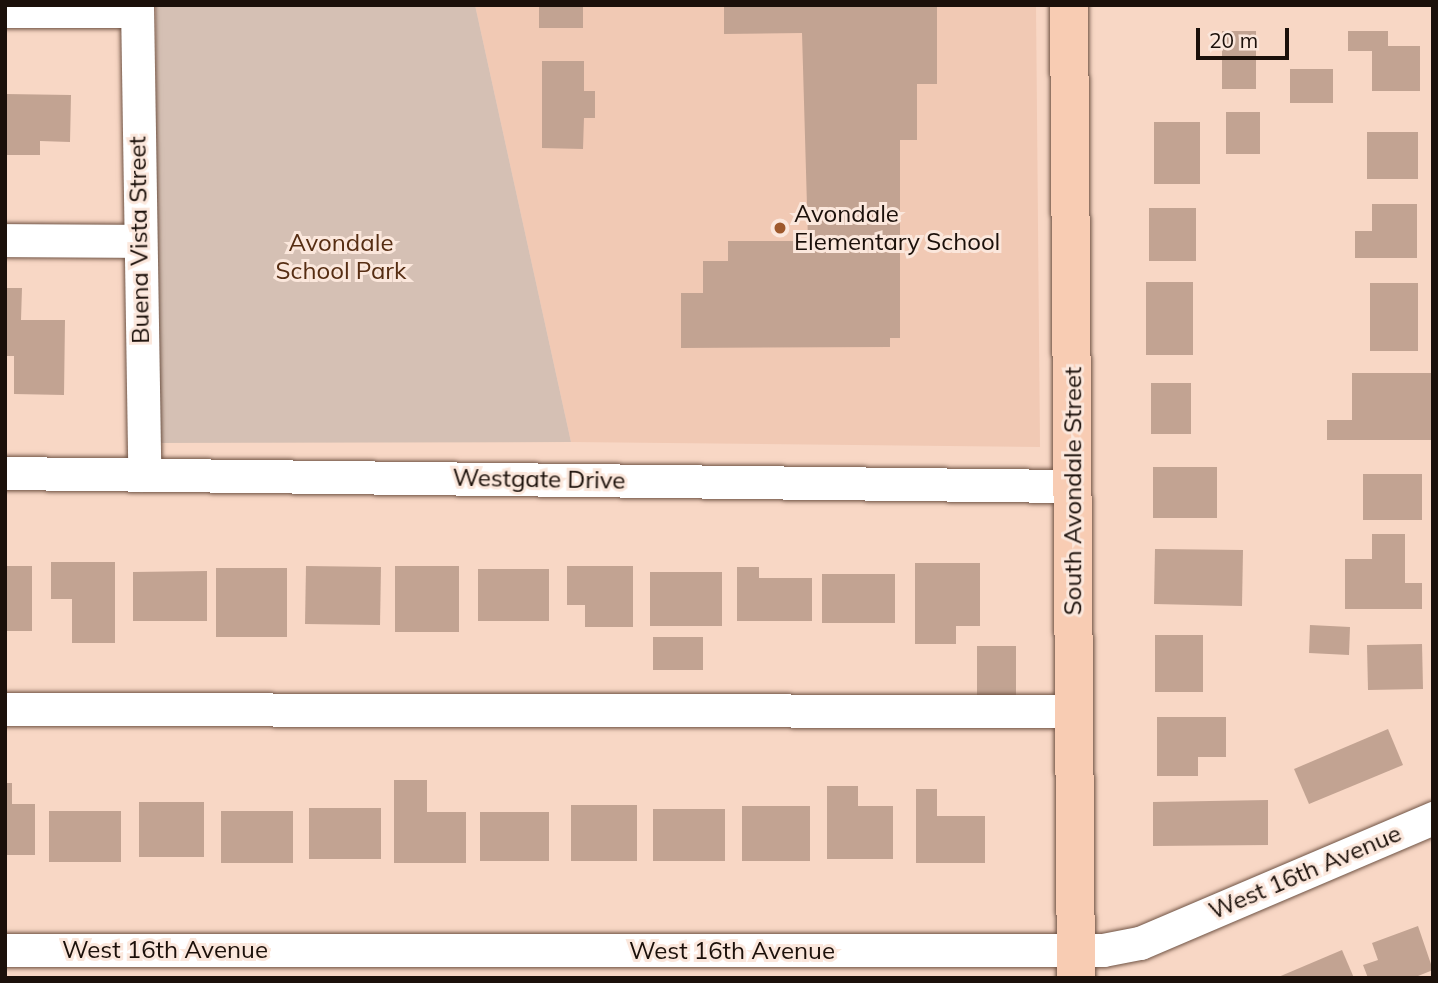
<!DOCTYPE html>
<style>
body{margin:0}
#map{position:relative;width:1438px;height:983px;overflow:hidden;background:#f8d7c5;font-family:Mulish,sans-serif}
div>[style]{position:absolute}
.built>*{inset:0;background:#f1c9b4}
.green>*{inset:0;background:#d5c0b4}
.building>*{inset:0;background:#c2a392}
.roads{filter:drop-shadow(0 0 2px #6f5344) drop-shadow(0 0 2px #6f5344)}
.minor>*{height:33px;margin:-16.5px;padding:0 16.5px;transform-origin:16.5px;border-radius:16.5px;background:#fff}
.major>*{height:38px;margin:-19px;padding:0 19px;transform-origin:19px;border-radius:19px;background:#f8ccb3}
.dots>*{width:19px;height:19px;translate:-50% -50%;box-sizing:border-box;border:4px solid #fbe7dc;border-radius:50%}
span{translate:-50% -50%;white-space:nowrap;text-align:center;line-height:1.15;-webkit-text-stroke:6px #fbe7dc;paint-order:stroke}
.poi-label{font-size:24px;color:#1b100a}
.left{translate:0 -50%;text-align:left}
.street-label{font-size:24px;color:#1b100a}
.park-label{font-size:24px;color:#562d12}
.frame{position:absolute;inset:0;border:7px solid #1b100a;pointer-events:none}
.scale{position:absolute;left:1196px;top:28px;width:93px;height:32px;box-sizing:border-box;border:4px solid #1b100a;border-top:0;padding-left:9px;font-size:21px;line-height:24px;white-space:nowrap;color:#1b100a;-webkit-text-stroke:5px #fbe7dc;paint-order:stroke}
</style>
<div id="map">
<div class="built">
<i style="clip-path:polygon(475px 5px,1036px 5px,1040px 447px,571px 442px)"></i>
</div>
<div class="green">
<i style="clip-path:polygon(156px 5px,475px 5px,571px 442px,157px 443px)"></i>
</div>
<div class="building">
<i style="clip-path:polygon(539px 5px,583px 5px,583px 28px,539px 28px)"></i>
<i style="clip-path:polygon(724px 5px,937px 5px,937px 84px,917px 84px,917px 140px,900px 140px,900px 338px,890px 338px,890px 347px,681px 348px,681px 293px,703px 293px,703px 261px,728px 261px,728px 241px,808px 241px,802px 33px,724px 34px)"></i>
<i style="clip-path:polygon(1222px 31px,1256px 31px,1256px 89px,1222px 89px)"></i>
<i style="clip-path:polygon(1348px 31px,1388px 31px,1388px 46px,1420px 46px,1420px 91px,1372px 91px,1372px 51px,1348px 51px)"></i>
<i style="clip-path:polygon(542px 61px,584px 61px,584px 91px,595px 91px,595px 118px,584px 118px,583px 149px,542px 148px)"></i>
<i style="clip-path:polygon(1290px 69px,1333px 69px,1333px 103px,1290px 103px)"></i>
<i style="clip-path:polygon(5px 94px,71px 95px,70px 142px,40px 141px,40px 155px,5px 155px)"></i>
<i style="clip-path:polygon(1226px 112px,1260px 112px,1260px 154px,1226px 154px)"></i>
<i style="clip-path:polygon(1154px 122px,1200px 122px,1200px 184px,1154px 184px)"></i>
<i style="clip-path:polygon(1367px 132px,1418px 132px,1418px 179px,1367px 179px)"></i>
<i style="clip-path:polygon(1372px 204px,1417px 204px,1417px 258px,1355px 258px,1355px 231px,1372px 231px)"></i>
<i style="clip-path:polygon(1149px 208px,1196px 208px,1196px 261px,1149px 261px)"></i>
<i style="clip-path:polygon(1146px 282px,1193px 282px,1193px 355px,1146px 355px)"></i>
<i style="clip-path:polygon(1370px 283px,1418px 283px,1418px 351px,1370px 351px)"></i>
<i style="clip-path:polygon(5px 288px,22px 288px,21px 320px,65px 320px,64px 395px,14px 394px,14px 356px,5px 356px)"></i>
<i style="clip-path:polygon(1352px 373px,1432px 373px,1432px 440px,1327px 440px,1327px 420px,1352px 420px)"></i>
<i style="clip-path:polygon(1151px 383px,1191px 383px,1191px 434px,1151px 434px)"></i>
<i style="clip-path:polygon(1153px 467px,1217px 467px,1217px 518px,1153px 518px)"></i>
<i style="clip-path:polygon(1363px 474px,1422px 474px,1422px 520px,1363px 520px)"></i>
<i style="clip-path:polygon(1372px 534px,1405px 534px,1405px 583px,1422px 583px,1422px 609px,1345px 609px,1345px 559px,1372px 559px)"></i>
<i style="clip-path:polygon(1155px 549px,1243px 550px,1242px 606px,1154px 604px)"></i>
<i style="clip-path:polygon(51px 562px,115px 562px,115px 643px,72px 643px,72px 599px,51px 599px)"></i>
<i style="clip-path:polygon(915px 563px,980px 563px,980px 626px,956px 626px,956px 644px,915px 644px)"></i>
<i style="clip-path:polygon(5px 566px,32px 566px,32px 631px,5px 631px)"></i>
<i style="clip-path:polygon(306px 566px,381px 567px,380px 625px,305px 624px)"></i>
<i style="clip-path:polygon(395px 566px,459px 566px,459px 632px,395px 632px)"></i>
<i style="clip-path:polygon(567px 566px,633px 566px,633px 627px,585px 627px,585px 605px,567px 605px)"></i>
<i style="clip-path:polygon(737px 567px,759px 567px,759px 578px,812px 578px,812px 621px,737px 621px)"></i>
<i style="clip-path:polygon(216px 568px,287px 568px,287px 637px,216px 637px)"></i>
<i style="clip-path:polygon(478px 569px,549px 569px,549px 621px,478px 621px)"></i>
<i style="clip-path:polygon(207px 571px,207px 621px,133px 621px,133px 572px)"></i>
<i style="clip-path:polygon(650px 572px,722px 572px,722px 626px,650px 626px)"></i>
<i style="clip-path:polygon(822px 574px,895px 574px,895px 623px,822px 623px)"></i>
<i style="clip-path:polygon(1310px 625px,1350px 627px,1349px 655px,1309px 653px)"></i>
<i style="clip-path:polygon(1155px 635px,1203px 635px,1203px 692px,1155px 692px)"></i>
<i style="clip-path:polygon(653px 637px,703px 637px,703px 670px,653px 670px)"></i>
<i style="clip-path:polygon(1422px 644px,1423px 689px,1368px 690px,1367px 645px)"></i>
<i style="clip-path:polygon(977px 646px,1016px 646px,1016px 697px,977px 697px)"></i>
<i style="clip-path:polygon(1157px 717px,1226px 717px,1226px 757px,1198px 757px,1198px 776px,1157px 776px)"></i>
<i style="clip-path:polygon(1388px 729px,1403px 765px,1309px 804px,1294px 769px)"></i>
<i style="clip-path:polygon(394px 780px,427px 780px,427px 812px,466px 812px,466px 863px,394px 863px)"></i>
<i style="clip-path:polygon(5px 783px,12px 783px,12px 804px,35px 804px,35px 855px,5px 855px)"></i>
<i style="clip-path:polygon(827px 786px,858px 786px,858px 806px,893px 806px,893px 859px,827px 859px)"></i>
<i style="clip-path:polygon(916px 789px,937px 789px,937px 816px,985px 816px,985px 863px,916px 863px)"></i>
<i style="clip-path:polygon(1268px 800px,1268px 845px,1153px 846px,1153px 802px)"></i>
<i style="clip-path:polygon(139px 802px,204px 802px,204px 857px,139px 857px)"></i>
<i style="clip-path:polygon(571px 805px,637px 805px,637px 861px,571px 861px)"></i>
<i style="clip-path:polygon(742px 806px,810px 806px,810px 861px,742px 861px)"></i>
<i style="clip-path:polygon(309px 808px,381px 808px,381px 859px,309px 859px)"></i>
<i style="clip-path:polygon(653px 809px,725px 809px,725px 861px,653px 861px)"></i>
<i style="clip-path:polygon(49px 811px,121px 811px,121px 862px,49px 862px)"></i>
<i style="clip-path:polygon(221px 811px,293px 811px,293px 863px,221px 863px)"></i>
<i style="clip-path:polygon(480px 812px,549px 812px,549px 861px,480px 861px)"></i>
<i style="clip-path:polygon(1418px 926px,1433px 970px,1413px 978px,1368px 978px,1363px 965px,1378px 960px,1372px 943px)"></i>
<i style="clip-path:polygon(1342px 950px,1354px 978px,1276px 978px)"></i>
</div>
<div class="roads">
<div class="minor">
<i style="left:137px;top:5px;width:470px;rotate:89.1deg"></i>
<i style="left:5px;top:11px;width:132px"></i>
<i style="left:5px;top:240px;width:134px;rotate:0.4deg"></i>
<i style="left:5px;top:473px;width:1068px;rotate:0.7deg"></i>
<i style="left:5px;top:709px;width:1070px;rotate:0.11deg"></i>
<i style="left:5px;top:950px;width:1098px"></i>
<i style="left:1103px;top:950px;width:38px;rotate:-11deg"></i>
<i style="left:1140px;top:943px;width:319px;rotate:-23.1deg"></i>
</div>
<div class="major">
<i style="left:1069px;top:5px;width:973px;rotate:89.59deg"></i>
</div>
</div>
<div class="dots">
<i style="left:780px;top:228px;background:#9e592d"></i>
</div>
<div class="poi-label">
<span class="left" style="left:794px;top:228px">Avondale<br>Elementary School</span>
</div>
<div class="street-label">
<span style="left:139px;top:240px;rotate:-91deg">Buena Vista Street</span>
<span style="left:539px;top:479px;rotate:1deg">Westgate Drive</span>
<span style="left:1073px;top:491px;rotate:-90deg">South Avondale Street</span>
<span style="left:1305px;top:872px;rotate:-23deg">West 16th Avenue</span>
<span style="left:165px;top:950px">West 16th Avenue</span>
<span style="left:732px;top:951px">West 16th Avenue</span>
</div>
<div class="park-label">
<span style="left:341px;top:257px">Avondale<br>School Park</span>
</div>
<div class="frame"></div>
<div class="scale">20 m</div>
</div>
